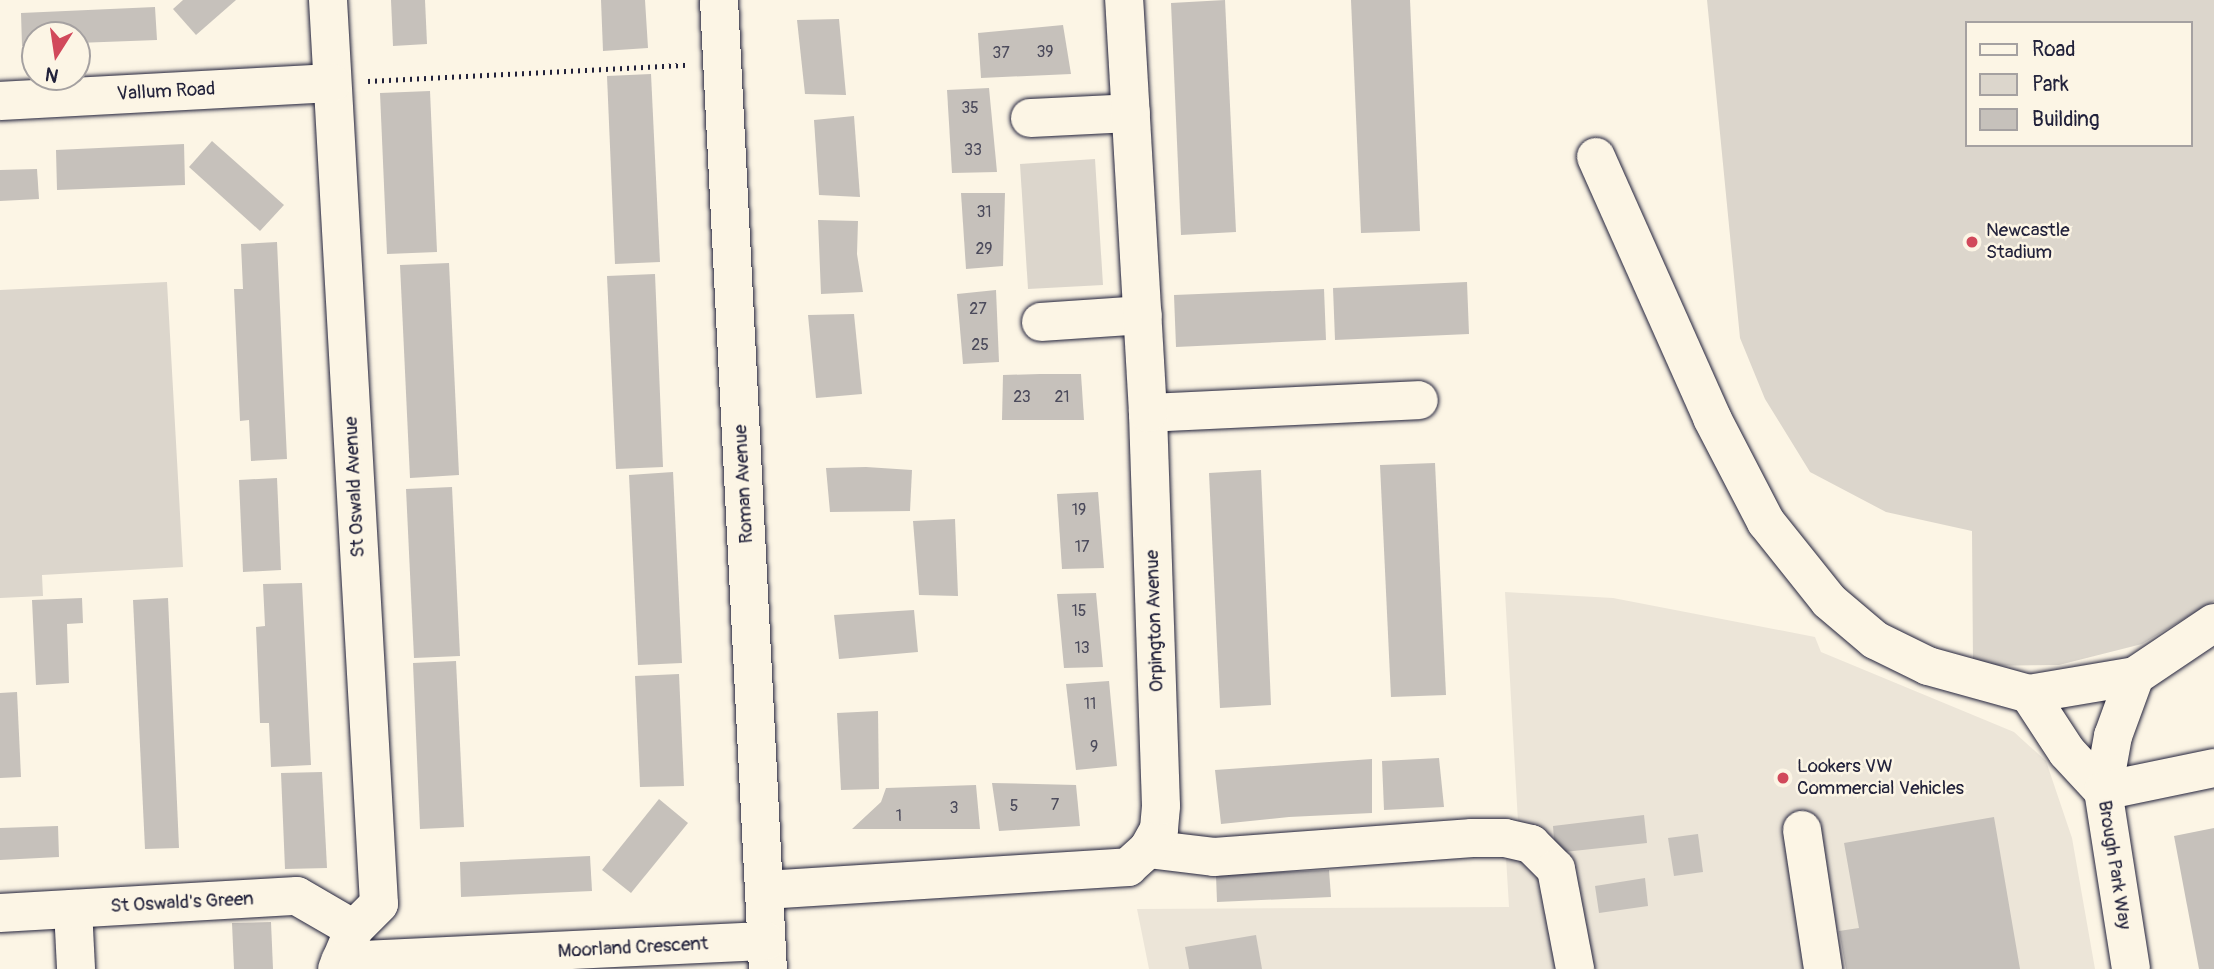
<!DOCTYPE html>
<style>
body{margin:0}
#map{position:relative;width:2214px;height:969px;overflow:hidden;background:#fcf5e5;font-family:Pangolin,sans-serif}
div>[style]{position:absolute}
.built>*{inset:0;background:#ece5d8}
.green>*{inset:0;background:#dcd6cc}
.building>*{inset:0;background:#c6c1bb}
.path>*{height:4.5px;margin-top:-2.25px;transform-origin:0;background:repeating-linear-gradient(90deg,#22223b 0 2px,transparent 0 7px)}
.roads{filter:drop-shadow(0 0 2px #22223b) drop-shadow(0 0 2px #22223b)}
.minor>*{height:38px;margin:-19px;padding:0 19px;transform-origin:19px;border-radius:19px;background:#fcf5e5}
.dots>*{width:19px;height:19px;translate:-50% -50%;box-sizing:border-box;border:4px solid #fcf5e5;border-radius:50%}
span{translate:-50% -50%;white-space:nowrap;text-align:center;line-height:1.15;-webkit-text-stroke:5px #fcf5e5;paint-order:stroke}
.number-label{font-size:16px;color:#4b4a5b}
.number-label span{-webkit-text-stroke-width:0}
.street-label{font-size:19px;color:#22223b}
.poi-label{font-size:19px;color:#22223b}
.left{translate:0 -50%;text-align:left}
.legend{position:absolute;left:1965px;top:21px;width:228px;height:126px;box-sizing:border-box;background:#fcf5e5;border:2px solid #a5a1a1;margin:0;padding:9px 12px;list-style:none;font-size:21px;color:#22223b}
.legend li{display:flex;align-items:center;gap:14px;height:35px}
.legend b{width:35px;border:2px solid #a5a1a1}
.north{position:absolute;left:21px;top:21px;width:70px;height:70px;box-sizing:border-box;background:#fcf5e5;border:2px solid #a5a1a1;border-radius:50%;rotate:192deg;font-size:19px;font-weight:700;line-height:28px;text-align:center;color:#22223b}
.north::after{content:'';display:block;margin:auto;width:24px;height:32px;background:#d1495b;clip-path:polygon(50% 0,100% 100%,50% 72%,0 100%)}
</style>
<div id="map">
<div class="built">
<i style="clip-path:polygon(1505px 592px,1613px 598px,1815px 637px,1821px 652px,2014px 732px,2046px 761px,2072px 838px,2095px 969px,1149px 969px,1137px 909px,1509px 907px,1504px 824px,1518px 822px)"></i>
</div>
<div class="green">
<i style="clip-path:polygon(evenodd,1707px 0,2214px 0,2214px 601px,2142px 644px,2059px 665px,1973px 666px,1972px 531px,1886px 512px,1810px 472px,1765px 399px,1740px 338px,1707px 0,1967px 23px,2191px 23px,2191px 145px,1967px 145px,1967px 23px)"></i>
<i style="clip-path:polygon(1095px 159px,1103px 285px,1028px 289px,1020px 164px)"></i>
<i style="clip-path:polygon(167px 282px,183px 567px,42px 575px,43px 596px,0 598px,0 290px)"></i>
</div>
<div class="building">
<i style="clip-path:polygon(183px 0,236px 0,196px 35px,173px 9px)"></i>
<i style="clip-path:polygon(391px 0,425px 0,427px 44px,393px 46px)"></i>
<i style="clip-path:polygon(601px 0,645px 0,648px 48px,603px 51px)"></i>
<i style="clip-path:polygon(1225px 0,1236px 232px,1181px 235px,1171px 3px)"></i>
<i style="clip-path:polygon(1351px 0,1410px 0,1420px 231px,1361px 233px)"></i>
<i style="clip-path:polygon(155px 7px,157px 40px,77px 43px,77px 35px,35px 35px,35px 45px,22px 46px,21px 13px)"></i>
<i style="clip-path:polygon(839px 19px,846px 95px,805px 94px,797px 20px)"></i>
<i style="clip-path:polygon(1063px 25px,1071px 74px,981px 78px,978px 33px)"></i>
<i style="clip-path:polygon(651px 74px,660px 262px,615px 264px,607px 76px)"></i>
<i style="clip-path:polygon(989px 88px,997px 172px,952px 173px,947px 90px)"></i>
<i style="clip-path:polygon(430px 91px,437px 252px,387px 254px,380px 93px)"></i>
<i style="clip-path:polygon(854px 116px,860px 197px,819px 195px,814px 120px)"></i>
<i style="clip-path:polygon(212px 141px,284px 205px,260px 231px,189px 167px)"></i>
<i style="clip-path:polygon(184px 144px,185px 185px,57px 190px,56px 150px)"></i>
<i style="clip-path:polygon(37px 169px,39px 199px,0 201px,0 170px)"></i>
<i style="clip-path:polygon(961px 193px,1005px 193px,1003px 266px,966px 269px)"></i>
<i style="clip-path:polygon(818px 220px,858px 221px,857px 254px,863px 292px,821px 294px)"></i>
<i style="clip-path:polygon(277px 242px,287px 459px,251px 461px,249px 420px,240px 421px,234px 289px,243px 289px,241px 244px)"></i>
<i style="clip-path:polygon(449px 263px,459px 475px,410px 478px,400px 265px)"></i>
<i style="clip-path:polygon(655px 274px,663px 467px,616px 469px,607px 276px)"></i>
<i style="clip-path:polygon(1467px 282px,1469px 334px,1335px 340px,1333px 288px)"></i>
<i style="clip-path:polygon(1324px 289px,1326px 340px,1176px 347px,1174px 295px)"></i>
<i style="clip-path:polygon(996px 290px,999px 362px,963px 364px,957px 294px)"></i>
<i style="clip-path:polygon(854px 314px,862px 394px,816px 398px,808px 315px)"></i>
<i style="clip-path:polygon(1040px 374px,1081px 374px,1084px 420px,1002px 420px,1003px 375px)"></i>
<i style="clip-path:polygon(1435px 463px,1446px 695px,1391px 697px,1380px 465px)"></i>
<i style="clip-path:polygon(866px 467px,912px 470px,910px 511px,830px 512px,826px 468px)"></i>
<i style="clip-path:polygon(1261px 470px,1271px 705px,1220px 708px,1209px 473px)"></i>
<i style="clip-path:polygon(673px 472px,682px 663px,638px 665px,629px 475px)"></i>
<i style="clip-path:polygon(277px 478px,281px 570px,243px 572px,239px 480px)"></i>
<i style="clip-path:polygon(452px 487px,460px 656px,414px 658px,406px 489px)"></i>
<i style="clip-path:polygon(1098px 492px,1104px 568px,1062px 569px,1057px 494px)"></i>
<i style="clip-path:polygon(955px 519px,958px 596px,919px 595px,913px 521px)"></i>
<i style="clip-path:polygon(302px 583px,311px 765px,271px 767px,269px 723px,260px 723px,256px 627px,265px 626px,263px 584px)"></i>
<i style="clip-path:polygon(1096px 593px,1103px 667px,1064px 668px,1057px 594px)"></i>
<i style="clip-path:polygon(82px 598px,83px 623px,67px 624px,69px 683px,36px 685px,32px 600px)"></i>
<i style="clip-path:polygon(168px 598px,179px 848px,145px 849px,133px 600px)"></i>
<i style="clip-path:polygon(914px 610px,918px 652px,839px 659px,834px 615px)"></i>
<i style="clip-path:polygon(456px 661px,464px 827px,420px 829px,413px 663px)"></i>
<i style="clip-path:polygon(679px 674px,684px 786px,640px 787px,635px 676px)"></i>
<i style="clip-path:polygon(1109px 681px,1117px 766px,1076px 770px,1066px 684px)"></i>
<i style="clip-path:polygon(17px 692px,21px 777px,0 778px,0 693px)"></i>
<i style="clip-path:polygon(878px 711px,879px 789px,841px 790px,837px 713px)"></i>
<i style="clip-path:polygon(1439px 758px,1444px 807px,1384px 810px,1382px 761px)"></i>
<i style="clip-path:polygon(1372px 759px,1372px 813px,1289px 817px,1221px 824px,1215px 770px)"></i>
<i style="clip-path:polygon(322px 772px,327px 868px,285px 869px,281px 773px)"></i>
<i style="clip-path:polygon(992px 783px,1076px 785px,1080px 826px,999px 831px)"></i>
<i style="clip-path:polygon(976px 785px,980px 829px,852px 829px,881px 802px,886px 788px)"></i>
<i style="clip-path:polygon(659px 799px,688px 823px,631px 893px,602px 870px)"></i>
<i style="clip-path:polygon(1644px 815px,1647px 843px,1555px 853px,1553px 826px)"></i>
<i style="clip-path:polygon(1994px 817px,2020px 969px,1846px 969px,1839px 931px,1859px 928px,1844px 843px)"></i>
<i style="clip-path:polygon(58px 826px,59px 857px,0 860px,0 828px)"></i>
<i style="clip-path:polygon(2214px 828px,2214px 969px,2199px 969px,2174px 836px)"></i>
<i style="clip-path:polygon(1698px 834px,1703px 872px,1674px 876px,1668px 838px)"></i>
<i style="clip-path:polygon(590px 856px,592px 891px,461px 897px,460px 862px)"></i>
<i style="clip-path:polygon(1329px 870px,1331px 897px,1217px 902px,1216px 875px)"></i>
<i style="clip-path:polygon(1645px 878px,1648px 906px,1599px 913px,1595px 886px)"></i>
<i style="clip-path:polygon(271px 922px,273px 969px,234px 969px,232px 923px)"></i>
<i style="clip-path:polygon(1256px 935px,1262px 969px,1189px 969px,1185px 947px)"></i>
</div>
<div class="path">
<i style="left:368px;top:81px;width:320px;rotate:-2.9deg"></i>
</div>
<div class="roads">
<div class="minor">
<i style="left:328px;top:0;width:905px;rotate:86.77deg"></i>
<i style="left:379px;top:904px;width:35px;rotate:135deg"></i>
<i style="left:354px;top:929px;width:43px;rotate:113deg"></i>
<i style="left:719px;top:0;width:970px;rotate:87.11deg"></i>
<i style="left:0;top:101px;width:332px;rotate:-3.1deg"></i>
<i style="left:1030px;top:118px;width:101px;rotate:-2.8deg"></i>
<i style="left:1596px;top:157px;width:286px;rotate:66deg"></i>
<i style="left:1712px;top:418px;width:117px;rotate:62.6deg"></i>
<i style="left:1766px;top:522px;width:101px;rotate:51.4deg"></i>
<i style="left:1829px;top:601px;width:60px;rotate:40.3deg"></i>
<i style="left:1875px;top:640px;width:59px;rotate:26.1deg"></i>
<i style="left:1928px;top:666px;width:105px;rotate:15.5deg"></i>
<i style="left:2029px;top:694px;width:69px;rotate:56.8deg"></i>
<i style="left:2067px;top:752px;width:53px;rotate:47.3deg"></i>
<i style="left:1041px;top:322px;width:102px;rotate:-3.9deg"></i>
<i style="left:1148px;top:413px;width:271px;rotate:-2.7deg"></i>
<i style="left:2029px;top:694px;width:108px;rotate:-9.6deg"></i>
<i style="left:2103px;top:791px;width:56px;rotate:-79.7deg"></i>
<i style="left:2113px;top:736px;width:64px;rotate:-69.9deg"></i>
<i style="left:2135px;top:676px;width:95px;rotate:-33.9deg"></i>
<i style="left:1802px;top:830px;width:141px;rotate:81.4deg"></i>
<i style="left:1148px;top:849px;width:66px;rotate:6.9deg"></i>
<i style="left:1214px;top:857px;width:259px;rotate:-4.2deg"></i>
<i style="left:1472px;top:838px;width:33px"></i>
<i style="left:1505px;top:838px;width:27px;rotate:13deg"></i>
<i style="left:1531px;top:844px;width:35px;rotate:45deg"></i>
<i style="left:1556px;top:869px;width:102px;rotate:79.2deg"></i>
<i style="left:765px;top:890px;width:364px;rotate:-3.6deg"></i>
<i style="left:1128px;top:867px;width:27px;rotate:-42deg"></i>
<i style="left:1148px;top:849px;width:23px;rotate:-61deg"></i>
<i style="left:1159px;top:829px;width:23px;rotate:-85deg"></i>
<i style="left:1161px;top:806px;width:393px;rotate:-91.9deg"></i>
<i style="left:1148px;top:413px;width:414px;rotate:-93.3deg"></i>
<i style="left:73px;top:909px;width:60px;rotate:87.1deg"></i>
<i style="left:0;top:913px;width:297px;rotate:-3.3deg"></i>
<i style="left:297px;top:896px;width:66px;rotate:30.1deg"></i>
<i style="left:340px;top:961px;width:426px;rotate:-2.7deg"></i>
<i style="left:2131px;top:969px;width:180px;rotate:-98.9deg"></i>
<i style="left:2103px;top:791px;width:113px;rotate:-11.7deg"></i>
</div>
</div>
<div class="dots">
<i style="left:1972px;top:242px;background:#d1495b"></i>
<i style="left:1783px;top:778px;background:#d1495b"></i>
</div>
<div class="number-label">
<span style="left:1045px;top:52px">39</span>
<span style="left:1001px;top:53px">37</span>
<span style="left:970px;top:108px">35</span>
<span style="left:973px;top:150px">33</span>
<span style="left:984px;top:212px">31</span>
<span style="left:984px;top:249px">29</span>
<span style="left:978px;top:309px">27</span>
<span style="left:980px;top:345px">25</span>
<span style="left:1022px;top:397px">23</span>
<span style="left:1062px;top:397px">21</span>
<span style="left:1079px;top:510px">19</span>
<span style="left:1082px;top:547px">17</span>
<span style="left:1079px;top:611px">15</span>
<span style="left:1082px;top:648px">13</span>
<span style="left:1090px;top:704px">11</span>
<span style="left:1094px;top:747px">9</span>
<span style="left:1055px;top:805px">7</span>
<span style="left:1014px;top:806px">5</span>
<span style="left:954px;top:808px">3</span>
<span style="left:899px;top:816px">1</span>
</div>
<div class="street-label">
<span style="left:166px;top:92px;rotate:-3deg">Vallum Road</span>
<span style="left:744px;top:484px;rotate:-93deg">Roman Avenue</span>
<span style="left:355px;top:487px;rotate:-93deg">St Oswald Avenue</span>
<span style="left:1155px;top:621px;rotate:-92deg">Orpington Avenue</span>
<span style="left:2114px;top:865px;rotate:81deg">Brough Park Way</span>
<span style="left:182px;top:903px;rotate:-3deg">St Oswald's Green</span>
<span style="left:633px;top:948px;rotate:-3deg">Moorland Crescent</span>
</div>
<div class="poi-label">
<span class="left" style="left:1986px;top:242px">Newcastle<br>Stadium</span>
<span class="left" style="left:1797px;top:778px">Lookers VW<br>Commercial Vehicles</span>
</div>
<ul class="legend">
<li><b style="height:9px;background:#fcf5e5"></b>Road</li>
<li><b style="height:19px;background:#dcd6cc"></b>Park</li>
<li><b style="height:19px;background:#c6c1bb"></b>Building</li>
</ul>
<div class="north">N</div>
</div>
